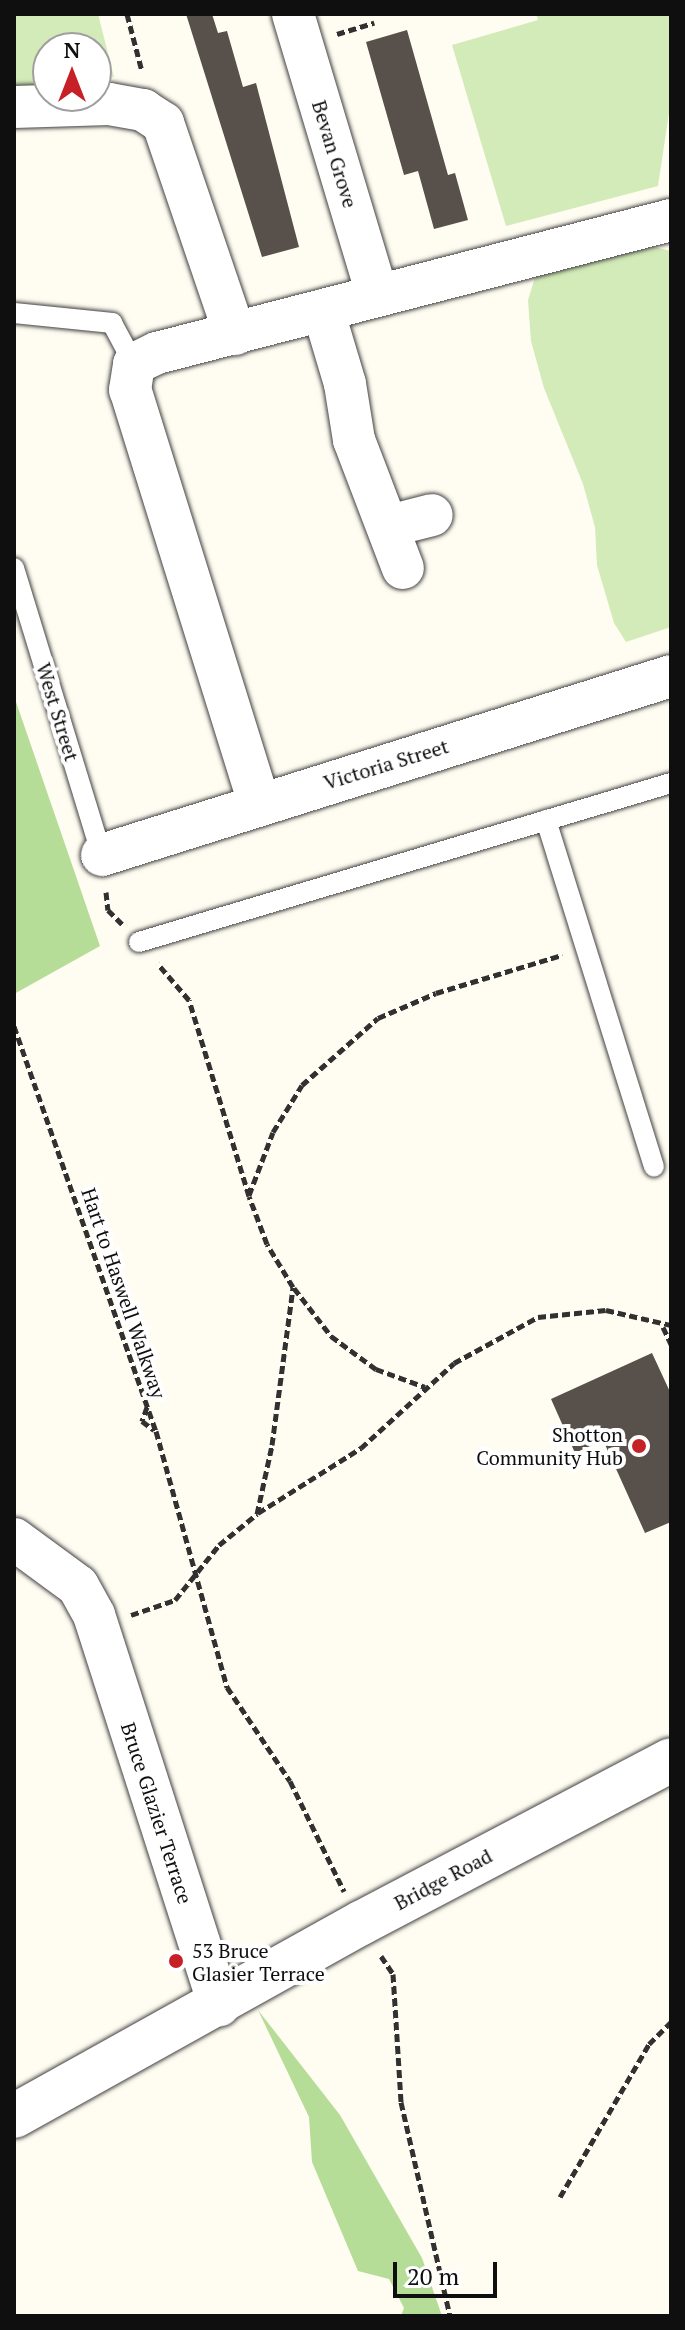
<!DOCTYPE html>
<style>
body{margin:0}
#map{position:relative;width:685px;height:2330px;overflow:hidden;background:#fffcf1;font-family:"PT Serif",serif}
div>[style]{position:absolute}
.green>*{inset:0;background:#d2ebb8}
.forest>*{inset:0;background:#b6dd97}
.building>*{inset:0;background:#58504b}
.path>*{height:5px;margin-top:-2.5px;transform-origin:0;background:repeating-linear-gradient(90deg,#313131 0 8px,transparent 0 12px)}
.roads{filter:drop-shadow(0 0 2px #424242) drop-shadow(0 0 2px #424242)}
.service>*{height:20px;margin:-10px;padding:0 10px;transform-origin:10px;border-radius:10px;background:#fff}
.minor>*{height:42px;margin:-21px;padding:0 21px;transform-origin:21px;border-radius:21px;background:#fff}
.tertiary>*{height:44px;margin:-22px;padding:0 22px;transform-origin:22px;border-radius:22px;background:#fff}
.dots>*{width:22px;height:22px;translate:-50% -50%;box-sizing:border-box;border:4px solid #fff;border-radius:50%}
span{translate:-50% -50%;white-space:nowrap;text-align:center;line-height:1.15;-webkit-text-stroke:8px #fff;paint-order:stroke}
.street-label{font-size:20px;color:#0f0f0f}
.poi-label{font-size:20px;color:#0f0f0f}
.right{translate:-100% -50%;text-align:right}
.left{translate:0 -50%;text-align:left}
.frame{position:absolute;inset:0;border:16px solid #0f0f0f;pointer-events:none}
.north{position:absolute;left:32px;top:32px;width:80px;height:80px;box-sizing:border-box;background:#fff;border:2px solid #9f9f9f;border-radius:50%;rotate:0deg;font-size:22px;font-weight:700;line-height:32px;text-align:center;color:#0f0f0f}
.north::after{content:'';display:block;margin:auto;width:28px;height:36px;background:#c52127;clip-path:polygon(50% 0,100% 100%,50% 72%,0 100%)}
.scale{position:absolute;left:393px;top:2262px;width:104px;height:36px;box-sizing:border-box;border:4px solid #0f0f0f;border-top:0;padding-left:10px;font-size:24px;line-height:28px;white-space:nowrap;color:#0f0f0f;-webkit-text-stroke:6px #fff;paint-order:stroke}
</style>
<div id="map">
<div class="green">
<i style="clip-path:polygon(14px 14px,98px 14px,114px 77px,96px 80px,96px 48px,48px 48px,48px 89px,14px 87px)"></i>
<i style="clip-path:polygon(536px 14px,671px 14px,671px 99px,658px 186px,506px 226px,452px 45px,538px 20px)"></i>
<i style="clip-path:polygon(646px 245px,671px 251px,671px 627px,626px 642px,614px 623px,597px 565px,595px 527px,583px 484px,544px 388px,531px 341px,528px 300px,537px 271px)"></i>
</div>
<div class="forest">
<i style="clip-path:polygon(14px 696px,100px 946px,14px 994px)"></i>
<i style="clip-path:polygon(258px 2010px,340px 2115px,422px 2258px,442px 2316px,401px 2316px,404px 2308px,389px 2279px,358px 2271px,312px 2162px,309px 2117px)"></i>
</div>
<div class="building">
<i style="clip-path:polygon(186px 14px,212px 14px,218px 33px,227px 31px,243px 87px,256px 83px,299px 247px,262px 257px)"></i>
<i style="clip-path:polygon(407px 30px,448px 175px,455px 173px,468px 220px,434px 229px,418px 171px,404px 175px,366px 42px)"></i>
<i style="clip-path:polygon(652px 1353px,671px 1394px,671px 1522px,645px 1533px,603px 1440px,575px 1453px,551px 1399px)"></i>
</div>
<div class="path">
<i style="left:127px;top:14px;width:59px;rotate:75.3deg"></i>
<i style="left:337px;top:34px;width:39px;rotate:-17deg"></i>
<i style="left:106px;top:892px;width:18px;rotate:84deg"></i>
<i style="left:108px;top:910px;width:20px;rotate:45deg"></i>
<i style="left:14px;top:1026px;width:429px;rotate:70.7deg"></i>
<i style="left:156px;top:1431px;width:266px;rotate:74.5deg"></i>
<i style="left:227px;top:1687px;width:113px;rotate:56.2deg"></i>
<i style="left:290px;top:1781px;width:123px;rotate:63.9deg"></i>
<i style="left:249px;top:1195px;width:67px;rotate:-69.1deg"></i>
<i style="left:273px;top:1132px;width:55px;rotate:-58.3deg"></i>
<i style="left:302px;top:1085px;width:101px;rotate:-41.4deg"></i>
<i style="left:378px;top:1018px;width:63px;rotate:-23.3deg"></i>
<i style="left:436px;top:993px;width:132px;rotate:-16.8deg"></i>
<i style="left:294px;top:1288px;width:61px;rotate:52.4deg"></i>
<i style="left:331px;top:1336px;width:56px;rotate:36.3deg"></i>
<i style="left:376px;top:1369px;width:52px;rotate:20.2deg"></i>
<i style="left:663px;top:1327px;width:19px;rotate:65deg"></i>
<i style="left:147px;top:1407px;width:15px;rotate:110deg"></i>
<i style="left:142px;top:1421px;width:15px;rotate:37deg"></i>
<i style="left:258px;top:1513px;width:122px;rotate:-32.3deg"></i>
<i style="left:361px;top:1448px;width:126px;rotate:-42.4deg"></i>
<i style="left:454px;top:1363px;width:96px;rotate:-28.7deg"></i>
<i style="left:538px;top:1317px;width:68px;rotate:-5.9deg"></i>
<i style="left:606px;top:1310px;width:67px;rotate:13deg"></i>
<i style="left:131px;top:1615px;width:46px;rotate:-18.8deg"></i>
<i style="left:175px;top:1600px;width:70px;rotate:-51.3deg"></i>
<i style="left:219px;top:1545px;width:49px;rotate:-39.2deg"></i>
<i style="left:257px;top:1514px;width:71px;rotate:-77.7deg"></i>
<i style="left:272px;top:1445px;width:159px;rotate:-82.4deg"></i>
<i style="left:293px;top:1287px;width:50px;rotate:-121.2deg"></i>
<i style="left:267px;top:1244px;width:51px;rotate:-110.6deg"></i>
<i style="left:249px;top:1196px;width:205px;rotate:-107deg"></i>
<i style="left:189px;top:1000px;width:48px;rotate:-130.7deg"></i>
<i style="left:381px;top:1956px;width:22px;rotate:56deg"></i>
<i style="left:393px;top:1974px;width:128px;rotate:86.4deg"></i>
<i style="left:401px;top:2102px;width:220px;rotate:77.1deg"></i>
<i style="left:560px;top:2197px;width:177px;rotate:-59.8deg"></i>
<i style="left:649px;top:2044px;width:31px;rotate:-45deg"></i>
</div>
<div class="roads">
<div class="service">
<i style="left:14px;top:313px;width:99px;rotate:5.8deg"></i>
<i style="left:112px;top:323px;width:47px;rotate:61.8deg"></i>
<i style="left:14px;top:568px;width:300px;rotate:73deg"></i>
<i style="left:546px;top:820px;width:363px;rotate:72.7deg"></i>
<i style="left:139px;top:942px;width:555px;rotate:-16.64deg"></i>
</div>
<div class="minor">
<i style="left:293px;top:14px;width:292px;rotate:73.3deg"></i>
<i style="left:14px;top:107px;width:95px;rotate:-1.8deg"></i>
<i style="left:109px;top:104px;width:35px;rotate:10deg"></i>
<i style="left:143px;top:110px;width:24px;rotate:33deg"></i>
<i style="left:163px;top:123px;width:223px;rotate:71.2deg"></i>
<i style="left:323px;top:310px;width:77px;rotate:73.4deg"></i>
<i style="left:345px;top:384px;width:57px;rotate:80.9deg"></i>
<i style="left:354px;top:440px;width:137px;rotate:69.1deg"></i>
<i style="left:389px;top:526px;width:44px;rotate:-14.3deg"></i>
<i style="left:259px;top:803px;width:433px;rotate:-107.3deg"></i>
<i style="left:130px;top:390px;width:26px;rotate:-81deg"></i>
<i style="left:134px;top:364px;width:25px;rotate:-26deg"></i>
<i style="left:157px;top:353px;width:531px;rotate:-14.51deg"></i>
<i style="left:102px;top:855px;width:596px;rotate:-17.46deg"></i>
<i style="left:14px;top:1539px;width:79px;rotate:36.3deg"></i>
<i style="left:78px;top:1586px;width:33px;rotate:61deg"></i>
<i style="left:94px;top:1615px;width:410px;rotate:72.2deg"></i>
</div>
<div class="tertiary">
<i style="left:14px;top:2116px;width:397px;rotate:-29.1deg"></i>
<i style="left:361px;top:1923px;width:350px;rotate:-27.7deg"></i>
</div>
</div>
<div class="dots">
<i style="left:639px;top:1446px;background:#c52127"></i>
<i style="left:176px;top:1961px;background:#c52127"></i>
</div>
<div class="street-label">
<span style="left:335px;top:154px;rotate:73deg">Bevan Grove</span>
<span style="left:58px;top:712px;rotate:73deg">West Street</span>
<span style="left:386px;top:764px;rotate:-17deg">Victoria Street</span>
<span style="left:124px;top:1293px;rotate:71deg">Hart to Haswell Walkway</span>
<span style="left:157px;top:1813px;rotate:72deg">Bruce Glazier Terrace</span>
<span style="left:443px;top:1879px;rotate:-28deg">Bridge Road</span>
</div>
<div class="poi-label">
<span class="right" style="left:623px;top:1446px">Shotton<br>Community Hub</span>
<span class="left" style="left:192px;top:1962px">53 Bruce<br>Glasier Terrace</span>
</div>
<div class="frame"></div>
<div class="north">N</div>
<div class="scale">20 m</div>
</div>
